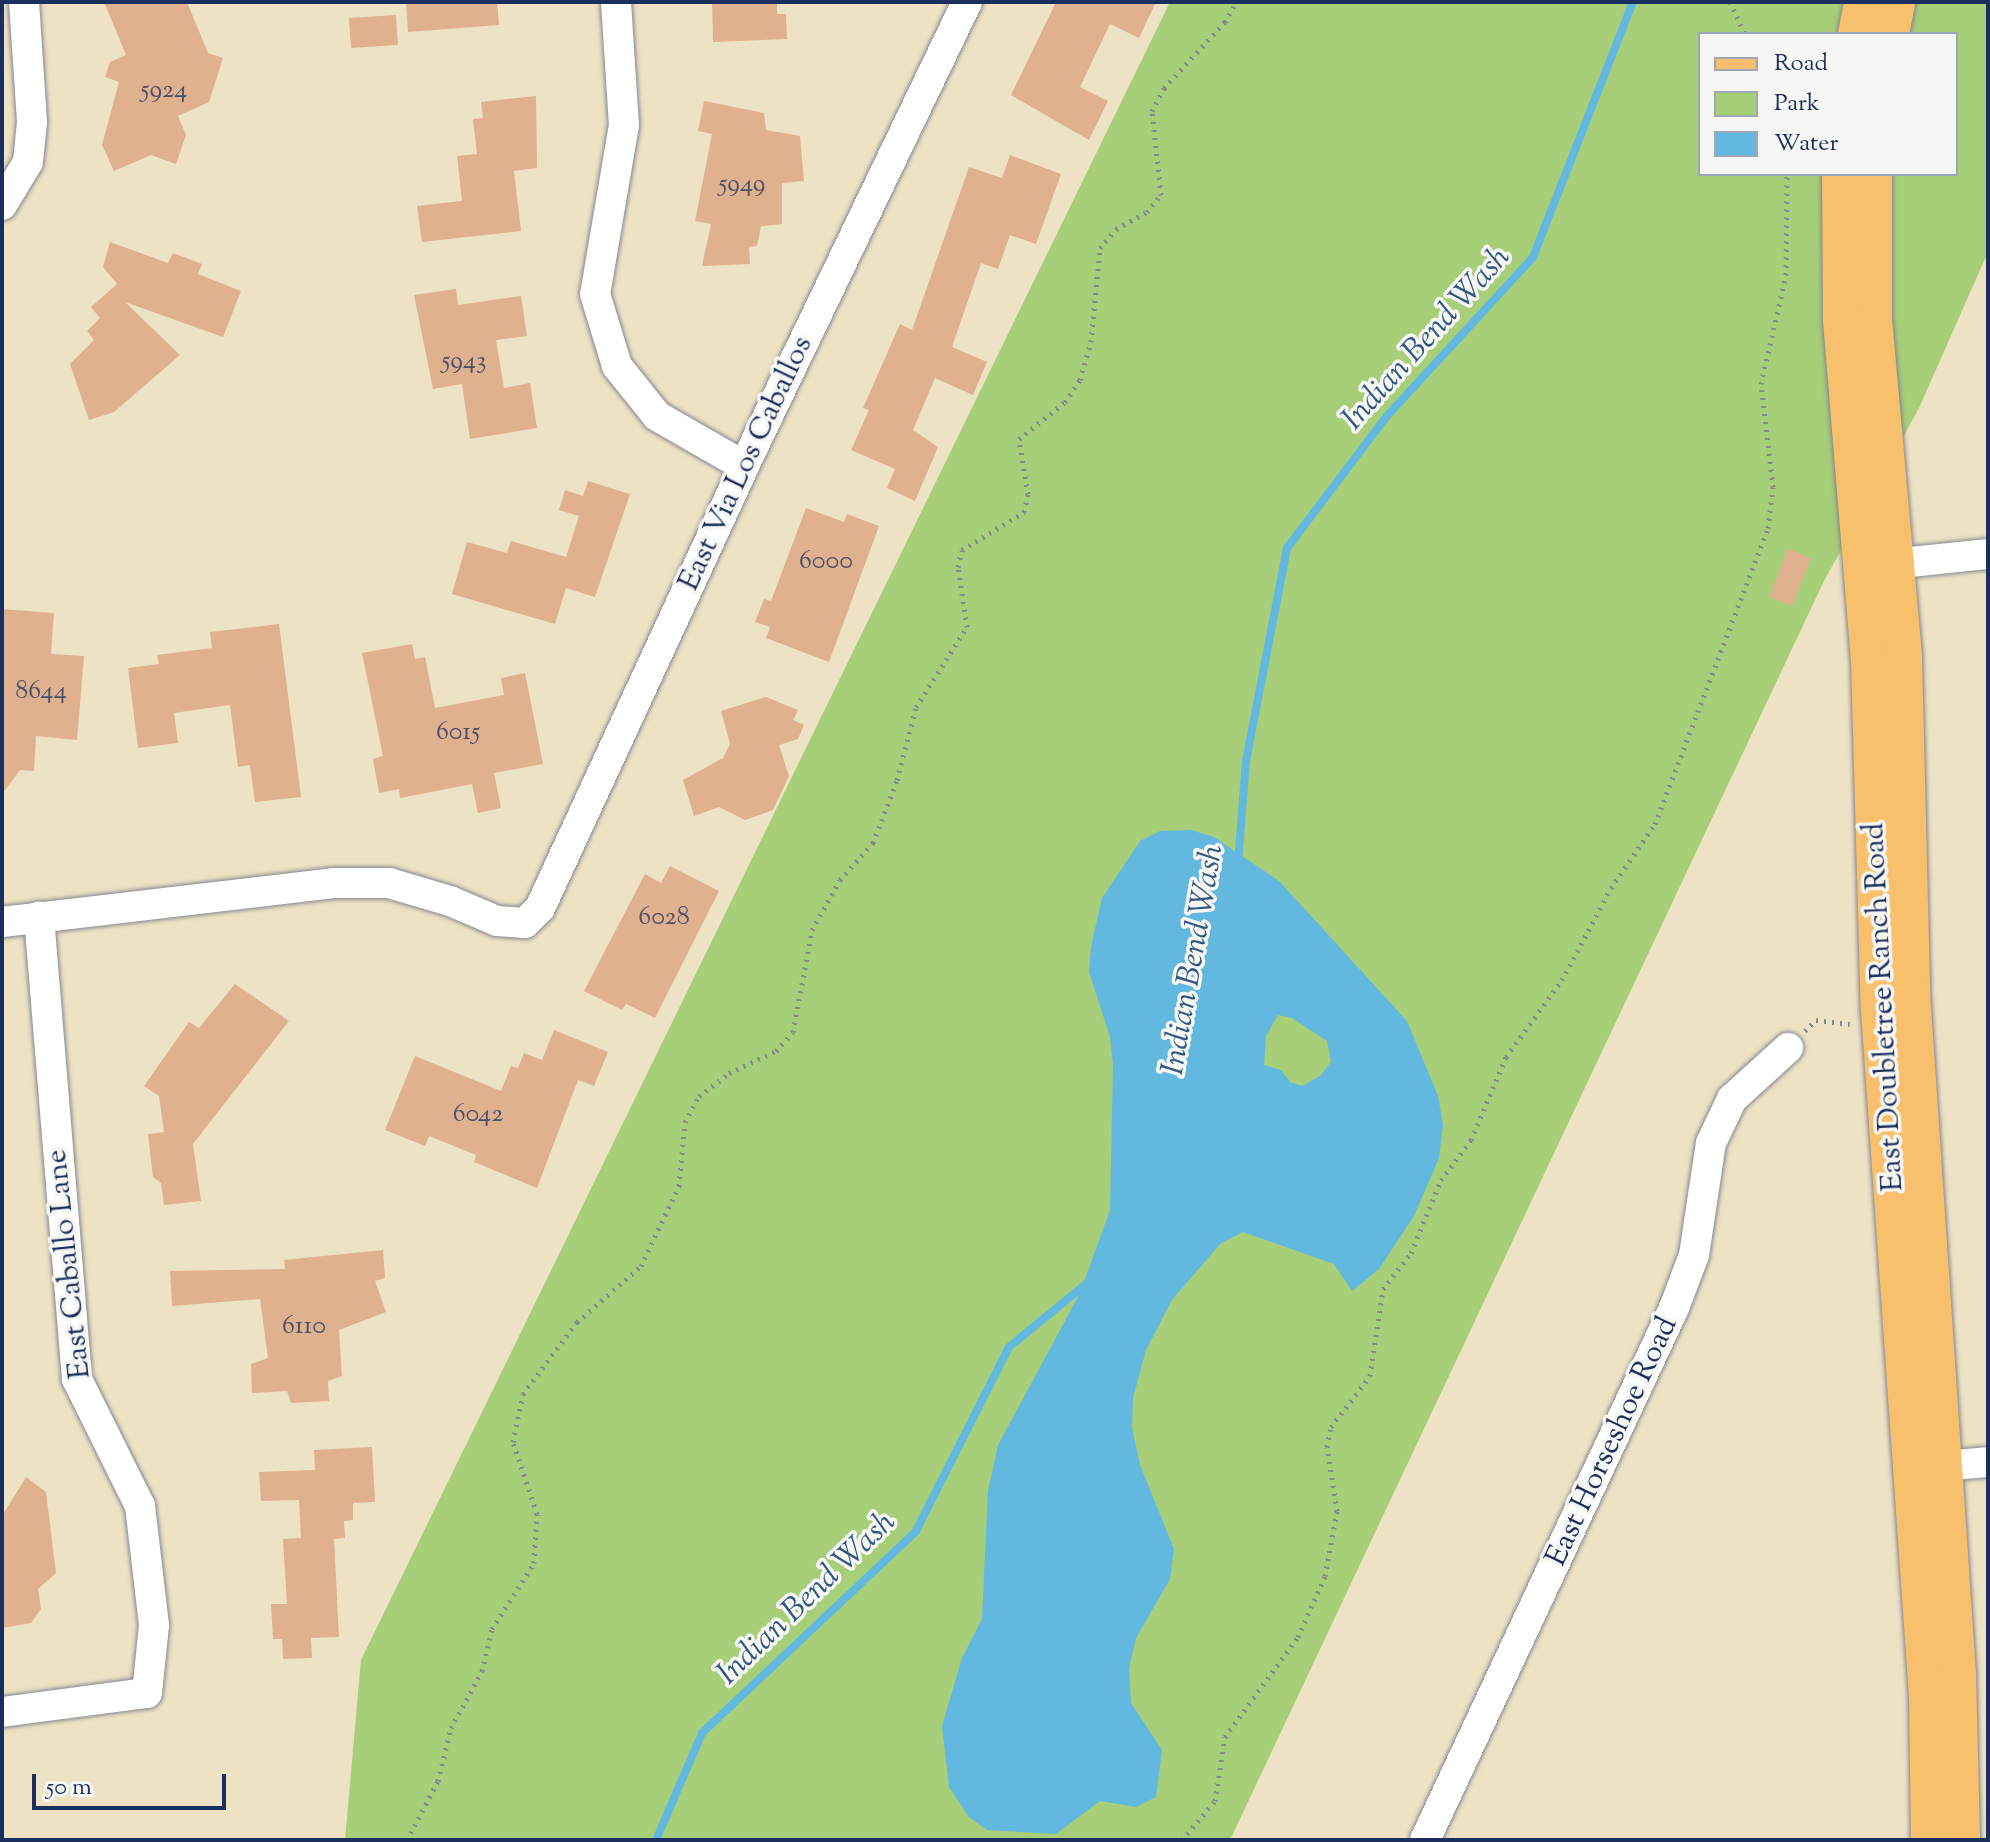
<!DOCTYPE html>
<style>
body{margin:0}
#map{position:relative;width:1990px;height:1842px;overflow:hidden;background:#eee2c4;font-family:"Sorts Mill Goudy",serif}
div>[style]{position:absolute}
.green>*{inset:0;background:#a7ce78}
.water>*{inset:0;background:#63b8df}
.stream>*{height:8px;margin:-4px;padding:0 4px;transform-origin:4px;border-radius:4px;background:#63b8df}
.building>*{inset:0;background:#dfb18f}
.path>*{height:5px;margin-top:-2.5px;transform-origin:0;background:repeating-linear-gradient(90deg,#848891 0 2px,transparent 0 8px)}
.roads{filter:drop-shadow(0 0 2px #848891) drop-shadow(0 0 2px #848891)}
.minor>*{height:30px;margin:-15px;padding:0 15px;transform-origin:15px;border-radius:15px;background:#fff}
.major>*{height:38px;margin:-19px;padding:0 19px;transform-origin:19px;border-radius:19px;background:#f8bf6c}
span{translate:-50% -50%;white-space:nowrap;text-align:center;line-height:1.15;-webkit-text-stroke:7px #f6f6f2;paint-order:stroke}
.number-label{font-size:26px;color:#4c506a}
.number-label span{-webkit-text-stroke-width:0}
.street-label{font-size:30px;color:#1b2f5e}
.water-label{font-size:32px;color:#315885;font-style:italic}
.frame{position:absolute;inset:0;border:4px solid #1b2f5e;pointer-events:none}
.legend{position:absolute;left:1698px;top:32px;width:260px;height:144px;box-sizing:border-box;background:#f6f6f2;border:2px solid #9ea6b7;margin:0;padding:10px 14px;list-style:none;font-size:24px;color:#1b2f5e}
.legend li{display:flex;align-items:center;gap:16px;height:40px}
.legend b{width:40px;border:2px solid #9ea6b7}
.scale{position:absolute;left:32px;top:1774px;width:194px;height:36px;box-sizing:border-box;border:4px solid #1b2f5e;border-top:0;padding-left:10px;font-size:24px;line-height:28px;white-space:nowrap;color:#1b2f5e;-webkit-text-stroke:6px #f6f6f2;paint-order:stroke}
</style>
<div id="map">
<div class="green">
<i style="clip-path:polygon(evenodd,1170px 2px,1988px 2px,1988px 252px,1919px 408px,1824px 581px,1230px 1840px,345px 1840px,361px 1660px,1170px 2px,1700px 34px,1956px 34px,1956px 174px,1700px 174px,1700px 34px)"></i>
</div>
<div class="water">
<i style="clip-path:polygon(evenodd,1191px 830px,1214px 837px,1279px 881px,1407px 1021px,1438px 1096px,1443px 1125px,1439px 1158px,1414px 1216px,1379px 1269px,1352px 1291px,1334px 1264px,1243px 1232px,1220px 1244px,1172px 1300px,1146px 1350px,1133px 1398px,1132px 1428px,1140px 1465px,1174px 1549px,1170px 1579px,1136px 1638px,1129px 1668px,1131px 1703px,1162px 1750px,1156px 1797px,1136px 1807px,1100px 1801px,1056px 1834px,987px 1830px,969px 1817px,949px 1787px,942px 1726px,962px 1658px,982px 1619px,988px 1491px,998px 1445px,1080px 1293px,1110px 1210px,1113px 1065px,1110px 1037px,1089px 972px,1091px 947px,1102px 898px,1140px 841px,1160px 831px,1191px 830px,1278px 1015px,1292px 1018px,1327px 1041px,1331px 1062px,1320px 1076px,1302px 1086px,1290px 1082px,1281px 1070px,1264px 1065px,1266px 1036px,1278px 1015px)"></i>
</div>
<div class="stream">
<i style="left:1238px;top:864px;width:103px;rotate:-85.6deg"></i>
<i style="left:1246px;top:761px;width:217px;rotate:-79.1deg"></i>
<i style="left:1287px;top:548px;width:166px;rotate:-52.9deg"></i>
<i style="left:1387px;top:416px;width:216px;rotate:-47.4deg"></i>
<i style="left:1533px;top:257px;width:274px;rotate:-68.6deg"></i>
<i style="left:656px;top:1840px;width:116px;rotate:-66.7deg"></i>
<i style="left:702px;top:1733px;width:294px;rotate:-43.3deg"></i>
<i style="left:916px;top:1531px;width:206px;rotate:-63.2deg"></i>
<i style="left:1009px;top:1347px;width:106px;rotate:-39.3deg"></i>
</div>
<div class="building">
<i style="clip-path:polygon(104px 2px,187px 2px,208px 53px,223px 58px,209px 102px,178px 116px,186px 135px,176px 164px,151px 155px,114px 171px,102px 145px,119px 82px,105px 77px,110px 62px,126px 55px)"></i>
<i style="clip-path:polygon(406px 2px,497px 2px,499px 25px,408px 32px)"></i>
<i style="clip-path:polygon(712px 2px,777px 2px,777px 14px,786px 14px,787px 39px,713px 42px)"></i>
<i style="clip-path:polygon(1056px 2px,1156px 2px,1139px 38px,1110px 24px,1080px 87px,1108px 101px,1089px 140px,1011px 95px)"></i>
<i style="clip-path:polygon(396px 15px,398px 45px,351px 48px,349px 18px)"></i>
<i style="clip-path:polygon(536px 96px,537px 168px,514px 171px,521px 231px,422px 242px,417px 206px,462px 201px,457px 156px,477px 154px,473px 119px,483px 118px,481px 102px)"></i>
<i style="clip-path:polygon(704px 101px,764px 113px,766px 130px,800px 136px,804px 181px,782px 183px,782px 224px,761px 226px,757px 246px,749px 247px,750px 264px,702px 266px,711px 224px,695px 221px,712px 134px,698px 131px)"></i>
<i style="clip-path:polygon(1010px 155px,1061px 174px,1036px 244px,1010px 235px,998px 269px,981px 263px,952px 347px,987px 362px,973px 395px,935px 378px,913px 430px,938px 447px,915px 501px,887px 488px,895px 469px,851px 450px,869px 410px,863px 408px,900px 324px,912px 330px,969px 167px,1002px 178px)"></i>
<i style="clip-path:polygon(110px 242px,168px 263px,173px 253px,202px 264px,198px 274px,241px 291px,223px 337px,125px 302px,180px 355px,114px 412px,89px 420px,70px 364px,94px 340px,87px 331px,100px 318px,91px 307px,117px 284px,103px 267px)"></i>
<i style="clip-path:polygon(456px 289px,458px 305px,521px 296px,527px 336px,496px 340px,504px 388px,530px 383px,537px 428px,470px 439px,462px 384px,433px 389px,414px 295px)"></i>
<i style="clip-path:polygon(588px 481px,630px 494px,595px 597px,566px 588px,555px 624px,452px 594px,467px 542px,507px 553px,511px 541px,566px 557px,579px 516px,559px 510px,565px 490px,583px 496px)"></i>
<i style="clip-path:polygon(806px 508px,844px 522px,847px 514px,879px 526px,829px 662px,766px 638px,770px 627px,755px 622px,764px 599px,771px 601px)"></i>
<i style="clip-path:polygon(1788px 549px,1811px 558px,1792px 606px,1769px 597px)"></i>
<i style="clip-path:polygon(2px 609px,54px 613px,51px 654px,84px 656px,77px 740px,36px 736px,34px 771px,20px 770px,2px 794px)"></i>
<i style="clip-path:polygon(279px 624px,301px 797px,255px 802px,250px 765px,238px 767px,230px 705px,174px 713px,178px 743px,138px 748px,128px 668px,159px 664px,157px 655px,212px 648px,210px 632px)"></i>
<i style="clip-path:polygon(412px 644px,415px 659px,425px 657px,435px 708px,504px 695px,501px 678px,525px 673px,543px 764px,494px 773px,501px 808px,478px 813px,472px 784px,400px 798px,399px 789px,379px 793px,373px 759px,383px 756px,362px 653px)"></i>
<i style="clip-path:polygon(766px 697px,798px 710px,793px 720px,804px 725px,798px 739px,779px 745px,789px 776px,773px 810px,745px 820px,719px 807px,694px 816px,683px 780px,723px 758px,730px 744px,721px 711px)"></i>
<i style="clip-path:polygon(670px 866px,719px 891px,655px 1018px,626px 1004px,622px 1010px,584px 991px,645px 874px,661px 883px)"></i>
<i style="clip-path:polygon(235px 984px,289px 1021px,193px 1144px,201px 1201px,164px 1205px,161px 1183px,153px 1177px,148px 1134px,164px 1132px,159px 1096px,144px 1086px,189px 1022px,199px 1028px)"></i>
<i style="clip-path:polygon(554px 1030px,608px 1052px,594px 1086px,578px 1080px,537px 1188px,474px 1162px,476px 1155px,429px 1136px,425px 1146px,385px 1130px,415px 1056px,501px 1091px,511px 1066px,518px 1068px,524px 1053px,542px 1060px)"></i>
<i style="clip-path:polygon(383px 1250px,385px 1278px,375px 1281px,386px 1312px,339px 1330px,342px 1376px,328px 1381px,329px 1401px,291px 1403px,287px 1391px,252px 1393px,251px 1364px,268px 1358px,260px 1299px,172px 1306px,170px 1271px,285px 1269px,284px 1260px)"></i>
<i style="clip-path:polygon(372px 1447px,375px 1502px,353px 1503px,353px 1520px,344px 1521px,345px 1538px,334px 1539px,339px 1637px,311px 1638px,312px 1658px,283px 1659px,282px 1639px,273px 1639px,271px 1604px,287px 1604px,283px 1539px,301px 1538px,299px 1500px,261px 1501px,259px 1472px,315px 1470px,314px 1450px)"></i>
<i style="clip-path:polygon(26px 1477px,46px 1492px,56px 1573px,38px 1589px,41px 1609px,31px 1623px,2px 1628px,2px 1516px)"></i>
</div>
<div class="path">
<i style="left:1730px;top:2px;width:35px;rotate:65deg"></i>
<i style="left:1805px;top:1031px;width:16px;rotate:-45deg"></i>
<i style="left:1816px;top:1020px;width:34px;rotate:7deg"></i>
<i style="left:407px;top:1840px;width:67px;rotate:-62.3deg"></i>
<i style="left:438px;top:1781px;width:55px;rotate:-76.2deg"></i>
<i style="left:451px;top:1728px;width:65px;rotate:-61.5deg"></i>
<i style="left:482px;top:1671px;width:43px;rotate:-76.6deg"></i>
<i style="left:492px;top:1629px;width:78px;rotate:-57.5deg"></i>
<i style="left:534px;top:1563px;width:49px;rotate:-86.5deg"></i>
<i style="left:537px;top:1514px;width:76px;rotate:-108.4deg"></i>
<i style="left:513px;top:1442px;width:49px;rotate:-78.2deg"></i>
<i style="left:523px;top:1394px;width:90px;rotate:-53.1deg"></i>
<i style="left:577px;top:1322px;width:85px;rotate:-41.2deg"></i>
<i style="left:641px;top:1266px;width:89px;rotate:-64.6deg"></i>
<i style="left:679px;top:1186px;width:64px;rotate:-84.6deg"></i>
<i style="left:685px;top:1122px;width:30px;rotate:-62deg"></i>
<i style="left:699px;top:1096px;width:38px;rotate:-37deg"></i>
<i style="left:729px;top:1073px;width:52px;rotate:-25.1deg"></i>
<i style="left:776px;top:1051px;width:25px;rotate:-48deg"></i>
<i style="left:793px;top:1032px;width:104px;rotate:-79.4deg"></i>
<i style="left:812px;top:930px;width:57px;rotate:-60.8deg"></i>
<i style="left:840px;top:880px;width:50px;rotate:-48.3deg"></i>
<i style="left:873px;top:843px;width:67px;rotate:-69.1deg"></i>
<i style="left:897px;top:780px;width:75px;rotate:-75.4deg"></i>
<i style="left:916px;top:707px;width:95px;rotate:-57.5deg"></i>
<i style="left:967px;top:627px;width:61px;rotate:-98.5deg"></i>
<i style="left:958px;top:567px;width:17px;rotate:-77deg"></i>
<i style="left:962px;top:550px;width:73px;rotate:-31.5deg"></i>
<i style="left:1024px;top:512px;width:18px;rotate:-77deg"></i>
<i style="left:1028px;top:494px;width:56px;rotate:-99.3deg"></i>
<i style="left:1019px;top:439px;width:59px;rotate:-38.8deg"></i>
<i style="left:1065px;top:402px;width:27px;rotate:-56deg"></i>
<i style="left:1080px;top:380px;width:40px;rotate:-74deg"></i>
<i style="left:1091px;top:342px;width:94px;rotate:-84.5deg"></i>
<i style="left:1100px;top:248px;width:25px;rotate:-50deg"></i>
<i style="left:1116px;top:229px;width:35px;rotate:-29deg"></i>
<i style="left:1147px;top:212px;width:22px;rotate:-51deg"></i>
<i style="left:1161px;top:195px;width:84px;rotate:-96.1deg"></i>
<i style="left:1152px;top:111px;width:26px;rotate:-62deg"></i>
<i style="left:1164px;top:88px;width:90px;rotate:-47.3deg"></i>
<i style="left:1225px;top:22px;width:23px;rotate:-61deg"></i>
<i style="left:1182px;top:1840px;width:51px;rotate:-49.8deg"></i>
<i style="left:1215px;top:1801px;width:65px;rotate:-81.1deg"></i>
<i style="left:1225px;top:1737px;width:124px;rotate:-53.9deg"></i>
<i style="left:1298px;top:1637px;width:67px;rotate:-66.1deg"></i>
<i style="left:1325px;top:1576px;width:66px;rotate:-79.5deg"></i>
<i style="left:1337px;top:1511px;width:65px;rotate:-98.9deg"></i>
<i style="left:1327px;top:1447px;width:20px;rotate:-79deg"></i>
<i style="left:1331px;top:1427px;width:64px;rotate:-52.6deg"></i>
<i style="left:1370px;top:1376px;width:88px;rotate:-81.5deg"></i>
<i style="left:1383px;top:1289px;width:46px;rotate:-52.1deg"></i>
<i style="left:1411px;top:1253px;width:79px;rotate:-67.7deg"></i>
<i style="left:1441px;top:1180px;width:50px;rotate:-53.1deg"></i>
<i style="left:1471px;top:1140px;width:90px;rotate:-67.1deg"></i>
<i style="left:1506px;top:1057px;width:95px;rotate:-54deg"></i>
<i style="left:1562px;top:980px;width:104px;rotate:-62deg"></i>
<i style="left:1611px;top:888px;width:78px;rotate:-55.5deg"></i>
<i style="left:1655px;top:824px;width:317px;rotate:-69.1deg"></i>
<i style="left:1768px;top:528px;width:41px;rotate:-83deg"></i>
<i style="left:1773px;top:487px;width:104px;rotate:-96.6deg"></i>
<i style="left:1761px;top:384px;width:112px;rotate:-77.1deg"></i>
<i style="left:1786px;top:275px;width:101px;rotate:-89.4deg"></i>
</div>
<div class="roads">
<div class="minor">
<i style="left:616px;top:2px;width:123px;rotate:86.3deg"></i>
<i style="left:624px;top:125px;width:171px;rotate:99.7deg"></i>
<i style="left:595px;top:294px;width:75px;rotate:73deg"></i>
<i style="left:617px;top:366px;width:64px;rotate:51.3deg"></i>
<i style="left:657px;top:416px;width:100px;rotate:29.9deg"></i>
<i style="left:2px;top:205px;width:50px;rotate:-58.8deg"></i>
<i style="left:28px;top:162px;width:40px;rotate:-84.3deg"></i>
<i style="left:32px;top:122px;width:120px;rotate:-93.8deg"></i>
<i style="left:1872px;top:566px;width:117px;rotate:-5.9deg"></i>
<i style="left:2px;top:922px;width:334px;rotate:-6.7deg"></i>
<i style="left:334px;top:883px;width:55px"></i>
<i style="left:389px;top:883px;width:64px;rotate:16.4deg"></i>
<i style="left:450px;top:901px;width:51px;rotate:23.1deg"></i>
<i style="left:497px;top:921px;width:28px;rotate:4deg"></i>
<i style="left:525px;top:923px;width:21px;rotate:-45deg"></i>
<i style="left:540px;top:908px;width:487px;rotate:-65.2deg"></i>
<i style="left:744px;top:466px;width:515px;rotate:-64.33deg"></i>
<i style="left:1922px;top:1468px;width:66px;rotate:-5.2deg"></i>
<i style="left:2px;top:1712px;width:146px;rotate:-7.5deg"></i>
<i style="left:147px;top:1693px;width:68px;rotate:-84.1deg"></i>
<i style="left:154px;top:1625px;width:120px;rotate:-96.7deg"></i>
<i style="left:140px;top:1506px;width:142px;rotate:-116.4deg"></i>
<i style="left:77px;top:1379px;width:464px;rotate:-94.7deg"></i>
<i style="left:1425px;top:1840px;width:587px;rotate:-64.92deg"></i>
<i style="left:1674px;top:1308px;width:57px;rotate:-69.3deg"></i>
<i style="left:1694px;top:1255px;width:113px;rotate:-81.4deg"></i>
<i style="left:1711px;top:1143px;width:49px;rotate:-64.5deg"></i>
<i style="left:1732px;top:1099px;width:76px;rotate:-42.3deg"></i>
</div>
<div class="major">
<i style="left:1857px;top:34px;width:33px;rotate:-79deg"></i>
<i style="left:1890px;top:34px;width:33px;rotate:-79deg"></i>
<i style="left:1841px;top:174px;width:146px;rotate:89.6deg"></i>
<i style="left:1842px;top:320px;width:342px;rotate:85.3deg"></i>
<i style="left:1870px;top:661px;width:349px;rotate:88.4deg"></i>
<i style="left:1880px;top:1010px;width:689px;rotate:86deg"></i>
<i style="left:1928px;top:1697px;width:143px;rotate:89.2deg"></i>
<i style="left:1873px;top:174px;width:145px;rotate:90deg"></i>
<i style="left:1873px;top:319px;width:339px;rotate:84.9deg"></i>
<i style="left:1903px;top:657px;width:335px;rotate:88.6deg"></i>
<i style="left:1911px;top:992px;width:684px;rotate:86.14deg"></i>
<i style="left:1957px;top:1674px;width:166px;rotate:88.6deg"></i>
</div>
</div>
<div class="number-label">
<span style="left:164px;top:91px">5924</span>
<span style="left:742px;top:185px">5949</span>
<span style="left:464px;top:362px">5943</span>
<span style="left:826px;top:562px">6000</span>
<span style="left:41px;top:692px">8644</span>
<span style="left:458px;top:733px">6015</span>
<span style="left:664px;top:918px">6028</span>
<span style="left:478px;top:1115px">6042</span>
<span style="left:304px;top:1327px">6110</span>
</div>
<div class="street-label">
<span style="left:747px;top:464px;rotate:-65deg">East Via Los Caballos</span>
<span style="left:1885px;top:1007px;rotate:-93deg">East Doubletree Ranch Road</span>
<span style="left:70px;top:1264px;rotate:-96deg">East Caballo Lane</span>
<span style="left:1613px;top:1442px;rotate:-65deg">East Horseshoe Road</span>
</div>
<div class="water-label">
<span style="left:1427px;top:339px;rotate:-48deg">Indian Bend Wash</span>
<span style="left:1194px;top:960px;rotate:-80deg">Indian Bend Wash</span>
<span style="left:807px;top:1599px;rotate:-44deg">Indian Bend Wash</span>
</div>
<div class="frame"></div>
<ul class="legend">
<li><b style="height:10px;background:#f8bf6c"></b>Road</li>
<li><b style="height:22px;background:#a7ce78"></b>Park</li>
<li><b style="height:22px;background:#63b8df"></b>Water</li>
</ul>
<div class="scale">50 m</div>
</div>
